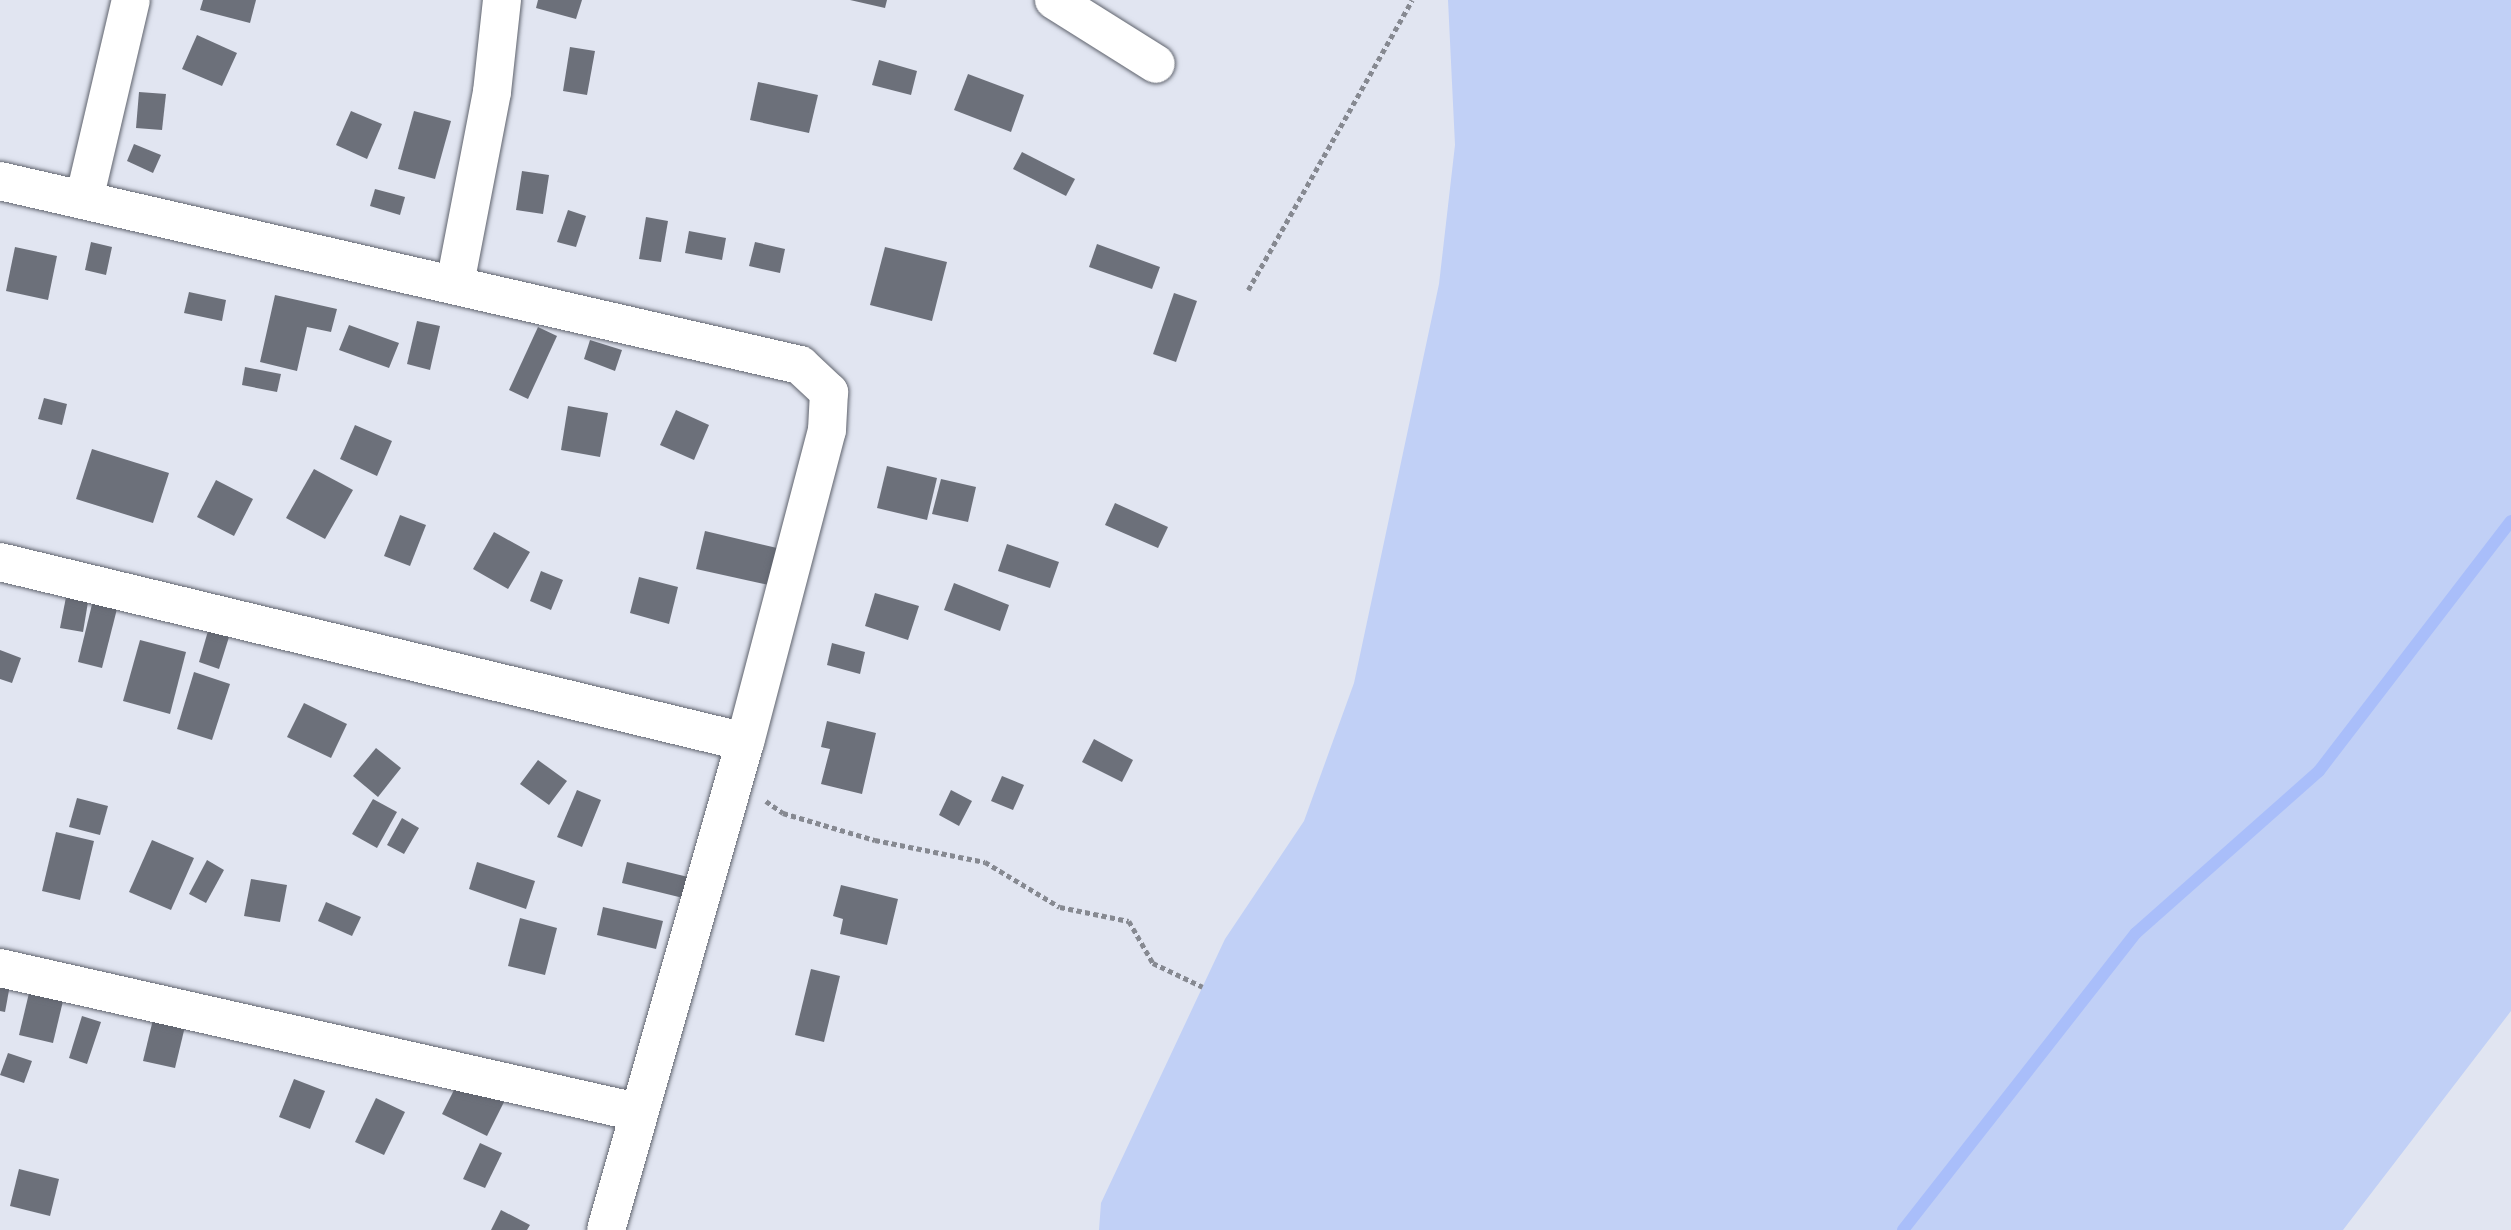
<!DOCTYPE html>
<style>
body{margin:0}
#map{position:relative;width:2511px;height:1230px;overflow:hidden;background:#e1e5f1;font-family:"Fira Sans Condensed",sans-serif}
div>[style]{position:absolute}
.green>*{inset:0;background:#c1d0f6}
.stream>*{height:12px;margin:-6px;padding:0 6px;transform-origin:6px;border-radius:6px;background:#a9befa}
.building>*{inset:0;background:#6c707a}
.path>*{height:4.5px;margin-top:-2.25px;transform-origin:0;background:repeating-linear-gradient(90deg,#868991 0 5px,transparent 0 8.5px)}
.roads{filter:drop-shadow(0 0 2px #5f636d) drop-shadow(0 0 2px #5f636d)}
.minor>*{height:38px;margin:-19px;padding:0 19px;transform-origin:19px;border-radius:19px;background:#fff}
span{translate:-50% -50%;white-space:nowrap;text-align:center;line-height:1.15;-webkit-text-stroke:5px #fff;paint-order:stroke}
</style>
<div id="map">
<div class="green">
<i style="clip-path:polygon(1448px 0,2511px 0,2511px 1011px,2343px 1230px,1099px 1230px,1101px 1203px,1225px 939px,1304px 821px,1354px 683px,1439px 284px,1455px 145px)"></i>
</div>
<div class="stream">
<i style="left:1903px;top:1230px;width:377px;rotate:-51.9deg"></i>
<i style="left:2136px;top:933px;width:244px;rotate:-41.5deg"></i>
<i style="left:2319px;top:771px;width:315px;rotate:-52.5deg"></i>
</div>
<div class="building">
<i style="clip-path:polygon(203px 0,256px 0,250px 23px,200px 10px)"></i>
<i style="clip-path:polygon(538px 0,582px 0,576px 19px,536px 8px)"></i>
<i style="clip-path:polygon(850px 0,887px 0,885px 8px)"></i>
<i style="clip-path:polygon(197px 35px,237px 53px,222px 86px,182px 69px)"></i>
<i style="clip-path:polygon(570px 47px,595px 51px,587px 95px,563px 91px)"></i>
<i style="clip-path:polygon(879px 60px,917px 71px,911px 95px,872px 85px)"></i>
<i style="clip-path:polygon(968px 74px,1024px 95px,1011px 132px,954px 110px)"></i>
<i style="clip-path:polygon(758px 82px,818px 95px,809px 133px,750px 120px)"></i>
<i style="clip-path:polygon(139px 92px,166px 94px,162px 130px,136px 128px)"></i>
<i style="clip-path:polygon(351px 111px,382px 124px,367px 159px,336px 145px)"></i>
<i style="clip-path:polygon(414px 111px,451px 121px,435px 179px,398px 169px)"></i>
<i style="clip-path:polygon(134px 144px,161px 155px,153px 173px,127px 161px)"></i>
<i style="clip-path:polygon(1022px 152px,1075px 179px,1066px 196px,1013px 169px)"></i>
<i style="clip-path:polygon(522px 171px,549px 175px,543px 214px,516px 210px)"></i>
<i style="clip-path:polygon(375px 189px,405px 197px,400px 215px,370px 206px)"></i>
<i style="clip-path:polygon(568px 210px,586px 216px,576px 247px,557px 242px)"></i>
<i style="clip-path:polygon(646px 217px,668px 221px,661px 262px,639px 259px)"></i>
<i style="clip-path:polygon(689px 231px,726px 238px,722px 260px,685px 253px)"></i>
<i style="clip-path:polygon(91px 242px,112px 247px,106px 275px,85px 270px)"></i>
<i style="clip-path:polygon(755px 242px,785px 249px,780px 273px,749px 266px)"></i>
<i style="clip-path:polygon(1097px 244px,1160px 267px,1152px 289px,1089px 267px)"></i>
<i style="clip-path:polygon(15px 247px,57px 256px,48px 300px,6px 291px)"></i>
<i style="clip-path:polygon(885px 247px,947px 262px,932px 321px,870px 305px)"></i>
<i style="clip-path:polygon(189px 292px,226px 300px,222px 321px,184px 313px)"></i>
<i style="clip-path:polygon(1174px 293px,1197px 301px,1176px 362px,1153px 354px)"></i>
<i style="clip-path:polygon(275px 295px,337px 309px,331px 332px,307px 327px,297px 371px,260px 362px)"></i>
<i style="clip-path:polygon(417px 321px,440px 326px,430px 370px,407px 364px)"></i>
<i style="clip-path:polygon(349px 325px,399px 343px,389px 368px,339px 350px)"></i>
<i style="clip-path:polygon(538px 327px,557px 336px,528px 399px,509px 390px)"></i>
<i style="clip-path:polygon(590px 340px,622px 350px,615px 371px,584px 359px)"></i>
<i style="clip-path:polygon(245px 367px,281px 374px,277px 392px,242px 385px)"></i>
<i style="clip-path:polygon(44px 398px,67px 404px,62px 425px,38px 419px)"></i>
<i style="clip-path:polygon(568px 406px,608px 413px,600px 457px,561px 450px)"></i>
<i style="clip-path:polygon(676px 410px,709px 425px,694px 460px,660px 445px)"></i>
<i style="clip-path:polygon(355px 425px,392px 441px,377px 476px,340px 459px)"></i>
<i style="clip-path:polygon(92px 449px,169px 473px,153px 523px,76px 499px)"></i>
<i style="clip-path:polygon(887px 466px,937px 478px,927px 520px,877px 508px)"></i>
<i style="clip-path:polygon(314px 469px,353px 490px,325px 539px,286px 518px)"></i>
<i style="clip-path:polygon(941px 479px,976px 487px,968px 522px,932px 514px)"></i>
<i style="clip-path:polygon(216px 480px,253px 499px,234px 536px,197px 517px)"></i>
<i style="clip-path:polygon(1115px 503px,1168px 527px,1158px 548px,1105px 525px)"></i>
<i style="clip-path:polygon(400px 515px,426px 525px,410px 566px,384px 556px)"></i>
<i style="clip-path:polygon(705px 531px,777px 548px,769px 585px,696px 569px)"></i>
<i style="clip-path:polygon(494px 532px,530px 552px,508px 589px,473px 569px)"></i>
<i style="clip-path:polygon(1007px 544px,1059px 562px,1050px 588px,998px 571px)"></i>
<i style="clip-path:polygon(541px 571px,563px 580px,551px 610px,530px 601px)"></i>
<i style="clip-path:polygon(639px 577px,678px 587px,669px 624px,630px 613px)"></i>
<i style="clip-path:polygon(954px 583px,1009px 605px,1000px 631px,944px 610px)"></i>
<i style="clip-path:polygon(67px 592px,89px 596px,83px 632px,60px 628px)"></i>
<i style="clip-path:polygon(875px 593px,919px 606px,908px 640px,865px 626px)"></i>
<i style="clip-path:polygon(94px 596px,119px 601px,102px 668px,78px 662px)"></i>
<i style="clip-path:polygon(208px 631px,229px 637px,219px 669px,199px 662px)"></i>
<i style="clip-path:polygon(140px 640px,186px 652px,170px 714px,123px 701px)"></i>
<i style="clip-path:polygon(832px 643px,865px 652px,860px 674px,827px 665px)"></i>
<i style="clip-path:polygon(0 650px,21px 658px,12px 683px,0 679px)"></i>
<i style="clip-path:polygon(194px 672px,230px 684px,212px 740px,177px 729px)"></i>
<i style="clip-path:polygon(304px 703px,347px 724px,331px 758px,287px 737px)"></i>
<i style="clip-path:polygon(827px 721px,876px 733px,862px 794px,821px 784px,830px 749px,821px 747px)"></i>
<i style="clip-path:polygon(1094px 739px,1133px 760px,1122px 782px,1082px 762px)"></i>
<i style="clip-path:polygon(376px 748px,401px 768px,378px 797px,353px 776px)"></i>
<i style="clip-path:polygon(538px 760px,567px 781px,549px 805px,520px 784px)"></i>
<i style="clip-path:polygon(1002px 776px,1024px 785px,1013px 810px,991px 801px)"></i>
<i style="clip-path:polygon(577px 790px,601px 800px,582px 847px,557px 837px)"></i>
<i style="clip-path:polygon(951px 790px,972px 801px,959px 826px,939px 815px)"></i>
<i style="clip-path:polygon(77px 798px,108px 806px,100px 835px,69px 827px)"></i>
<i style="clip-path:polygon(373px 799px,397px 812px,377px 848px,352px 834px)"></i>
<i style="clip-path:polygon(402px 818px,419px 828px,404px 854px,387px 845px)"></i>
<i style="clip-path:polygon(56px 832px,94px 841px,80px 900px,42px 891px)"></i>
<i style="clip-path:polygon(152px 840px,194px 858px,171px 910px,129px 892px)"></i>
<i style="clip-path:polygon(207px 860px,224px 870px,206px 903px,189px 894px)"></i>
<i style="clip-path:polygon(477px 862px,535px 881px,526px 909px,469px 889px)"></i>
<i style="clip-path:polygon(627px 862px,688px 877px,683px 898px,622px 883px)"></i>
<i style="clip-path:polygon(251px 879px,287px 885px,280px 922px,244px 916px)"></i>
<i style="clip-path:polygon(841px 885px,898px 899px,887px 945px,840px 934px,843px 919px,833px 916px)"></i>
<i style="clip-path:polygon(326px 902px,361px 917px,352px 936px,318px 921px)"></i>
<i style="clip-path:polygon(603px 907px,663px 921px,656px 949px,597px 935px)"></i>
<i style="clip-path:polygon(520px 918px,557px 928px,545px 975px,508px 966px)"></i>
<i style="clip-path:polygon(811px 969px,840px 976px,824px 1042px,795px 1035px)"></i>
<i style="clip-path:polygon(0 983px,10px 985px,5px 1012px,0 1011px)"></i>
<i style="clip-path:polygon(29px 993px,63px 1001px,53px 1043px,19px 1035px)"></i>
<i style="clip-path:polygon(156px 1007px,188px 1014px,175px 1068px,143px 1061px)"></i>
<i style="clip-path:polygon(82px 1016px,101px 1022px,87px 1064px,69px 1058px)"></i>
<i style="clip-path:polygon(8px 1053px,32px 1061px,24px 1083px,0 1075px)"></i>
<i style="clip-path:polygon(294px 1079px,325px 1091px,310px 1129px,279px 1117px)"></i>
<i style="clip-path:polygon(459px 1080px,504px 1102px,487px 1136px,442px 1114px)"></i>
<i style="clip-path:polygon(376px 1098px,405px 1112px,384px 1155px,355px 1142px)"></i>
<i style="clip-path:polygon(480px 1143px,502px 1153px,485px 1188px,463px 1179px)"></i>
<i style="clip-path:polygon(19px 1169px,59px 1179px,50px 1216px,10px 1206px)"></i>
<i style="clip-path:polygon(501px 1210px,530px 1225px,527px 1230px,491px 1230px)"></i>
</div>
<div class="path">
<i style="left:1248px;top:290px;width:333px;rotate:-60.5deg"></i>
<i style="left:766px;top:801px;width:21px;rotate:35deg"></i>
<i style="left:783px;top:813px;width:96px;rotate:16.4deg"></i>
<i style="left:875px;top:840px;width:112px;rotate:11.3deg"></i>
<i style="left:985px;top:862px;width:87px;rotate:31deg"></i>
<i style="left:1060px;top:907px;width:70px;rotate:11.5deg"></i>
<i style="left:1129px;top:921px;width:48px;rotate:60.3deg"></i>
<i style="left:1153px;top:963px;width:55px;rotate:25.6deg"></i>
</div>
<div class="roads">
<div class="minor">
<i style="left:1054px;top:0;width:120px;rotate:32.1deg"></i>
<i style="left:0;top:181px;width:821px;rotate:12.95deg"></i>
<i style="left:800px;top:365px;width:40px;rotate:43deg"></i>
<i style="left:829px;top:392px;width:38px;rotate:93deg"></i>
<i style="left:827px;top:430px;width:323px;rotate:104.7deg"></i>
<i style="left:745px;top:742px;width:507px;rotate:105.9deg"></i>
<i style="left:84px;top:200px;width:205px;rotate:-76.8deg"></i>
<i style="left:455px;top:284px;width:196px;rotate:-79.1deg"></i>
<i style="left:492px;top:92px;width:93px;rotate:-83.8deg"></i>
<i style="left:0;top:562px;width:766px;rotate:13.58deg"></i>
<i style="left:0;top:968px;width:653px;rotate:12.74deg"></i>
</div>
</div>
</div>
